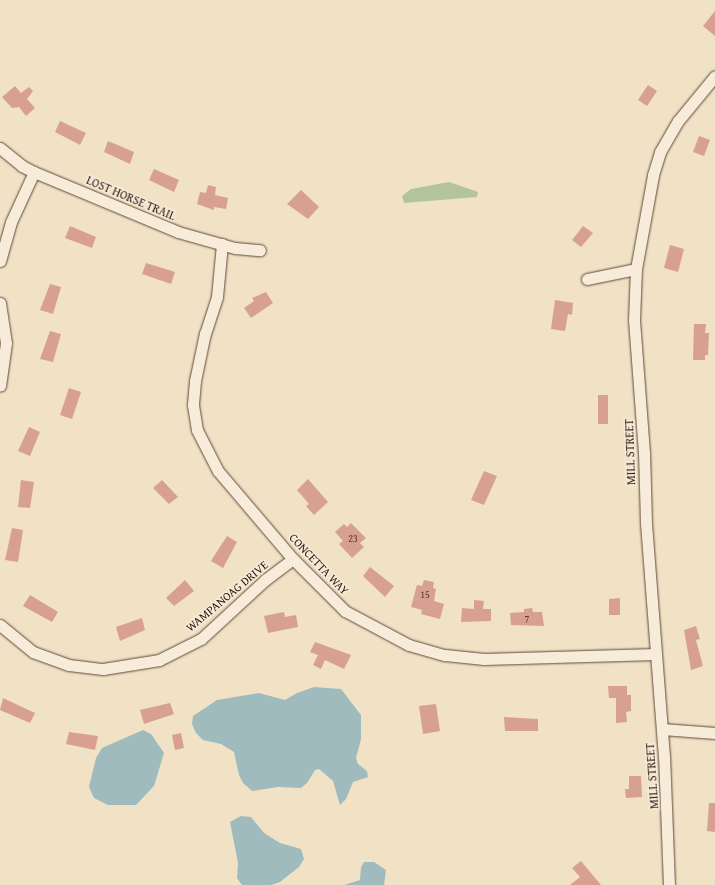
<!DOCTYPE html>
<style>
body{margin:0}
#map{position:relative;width:715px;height:885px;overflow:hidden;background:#f1e2c5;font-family:"Gentium Book Plus",serif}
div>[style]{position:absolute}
.green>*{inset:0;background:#b4c499}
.water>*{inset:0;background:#9fbbbe}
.building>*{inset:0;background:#d7a090}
.roads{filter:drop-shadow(0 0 1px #5f483a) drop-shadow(0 0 1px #5f483a)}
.minor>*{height:11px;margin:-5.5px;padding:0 5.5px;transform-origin:5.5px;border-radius:5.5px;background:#f6ecd9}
span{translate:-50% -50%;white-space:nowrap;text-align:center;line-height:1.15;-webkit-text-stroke:3px #f6ecd9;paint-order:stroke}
.number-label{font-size:10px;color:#58382d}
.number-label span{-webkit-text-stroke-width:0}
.street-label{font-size:12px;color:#2e150c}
</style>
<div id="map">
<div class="green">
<i style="clip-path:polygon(449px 182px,478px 192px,477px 197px,404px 203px,402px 196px,411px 189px)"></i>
</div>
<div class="water">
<i style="clip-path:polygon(314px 687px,341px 689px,361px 715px,361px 739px,356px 758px,358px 764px,367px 771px,368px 777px,353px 782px,346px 799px,340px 805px,333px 781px,319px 769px,315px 770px,307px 783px,301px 788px,278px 787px,252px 791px,243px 783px,239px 775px,234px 752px,221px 744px,203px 740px,196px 733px,192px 724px,193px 716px,217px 700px,259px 693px,285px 700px,297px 693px)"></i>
<i style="clip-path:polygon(143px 730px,151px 734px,164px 753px,154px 786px,136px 805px,108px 805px,94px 798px,89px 787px,96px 758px,102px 748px)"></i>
<i style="clip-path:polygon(241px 816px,251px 817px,264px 833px,280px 843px,301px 849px,304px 859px,299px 867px,280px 882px,271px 885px,242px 885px,237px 878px,238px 863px,230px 822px)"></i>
<i style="clip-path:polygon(364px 862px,374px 862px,386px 870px,384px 885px,344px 885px,360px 880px,361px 867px)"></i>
</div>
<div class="building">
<i style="clip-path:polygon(715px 11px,715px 36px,703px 26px)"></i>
<i style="clip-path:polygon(648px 85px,657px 91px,647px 106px,638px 100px)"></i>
<i style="clip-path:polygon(15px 86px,21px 93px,29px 87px,33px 91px,27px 99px,35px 108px,26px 116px,19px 107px,12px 108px,2px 97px)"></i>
<i style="clip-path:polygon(60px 121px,86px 133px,80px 145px,55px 132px)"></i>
<i style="clip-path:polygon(699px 136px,710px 140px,704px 156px,693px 152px)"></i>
<i style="clip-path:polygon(108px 141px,134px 152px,130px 164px,104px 152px)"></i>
<i style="clip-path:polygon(154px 169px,179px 180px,174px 192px,149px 180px)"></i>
<i style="clip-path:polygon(208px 185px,216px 187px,215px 195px,228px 198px,226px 209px,214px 207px,214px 210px,197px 204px,200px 192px,206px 193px)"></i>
<i style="clip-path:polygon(301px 190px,319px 207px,308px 219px,287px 204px)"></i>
<i style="clip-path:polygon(70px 226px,96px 237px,92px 248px,65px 238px)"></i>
<i style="clip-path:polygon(583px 226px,593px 233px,581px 247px,572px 240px)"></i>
<i style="clip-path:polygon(670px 245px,684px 249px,678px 272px,664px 268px)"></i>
<i style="clip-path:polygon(146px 263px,175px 272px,171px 284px,142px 274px)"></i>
<i style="clip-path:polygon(50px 284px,61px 287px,53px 314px,40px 310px)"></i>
<i style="clip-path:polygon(266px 292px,273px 303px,251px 318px,244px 308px,254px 301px,252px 298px)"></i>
<i style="clip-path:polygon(555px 300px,573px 303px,572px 315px,568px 314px,565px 331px,551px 329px)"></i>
<i style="clip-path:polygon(694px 324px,706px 324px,705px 333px,709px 333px,708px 355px,705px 355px,705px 360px,693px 360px)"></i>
<i style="clip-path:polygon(50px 331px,61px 334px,53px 362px,40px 359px)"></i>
<i style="clip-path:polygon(69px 388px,81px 392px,72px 419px,60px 415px)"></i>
<i style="clip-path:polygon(598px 395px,608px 395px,608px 424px,598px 424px)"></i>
<i style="clip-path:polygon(29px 427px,40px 432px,30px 456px,18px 451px)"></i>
<i style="clip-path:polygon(484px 471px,497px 476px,484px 505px,471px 500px)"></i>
<i style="clip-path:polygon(308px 479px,328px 502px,314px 515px,306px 506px,309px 504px,297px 490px)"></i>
<i style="clip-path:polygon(21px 480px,34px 482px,30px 508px,18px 507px)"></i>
<i style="clip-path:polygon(162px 480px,178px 497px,169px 504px,153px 488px)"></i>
<i style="clip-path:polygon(351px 523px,366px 538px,360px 543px,364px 547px,352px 558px,339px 544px,343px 541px,335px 532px,344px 524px,347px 527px)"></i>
<i style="clip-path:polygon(12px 528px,23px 530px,18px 562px,5px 560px)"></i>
<i style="clip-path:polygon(227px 536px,237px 542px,223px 568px,211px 561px)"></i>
<i style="clip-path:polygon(370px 567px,394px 586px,385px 597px,363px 576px)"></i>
<i style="clip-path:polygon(185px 580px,194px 591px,174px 606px,166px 598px)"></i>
<i style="clip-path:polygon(424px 580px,434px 582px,433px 588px,436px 589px,434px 601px,444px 604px,440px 619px,421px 614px,422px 610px,411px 607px,417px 585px,422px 586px)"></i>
<i style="clip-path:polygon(30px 595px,58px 612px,52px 622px,23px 606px)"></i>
<i style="clip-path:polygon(620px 598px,620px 615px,609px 615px,609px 599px)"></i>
<i style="clip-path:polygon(474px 600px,484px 601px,483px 609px,491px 609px,491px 621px,461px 622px,462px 608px,474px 609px)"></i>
<i style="clip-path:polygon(532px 608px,533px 612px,542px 612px,544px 626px,511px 625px,510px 613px,524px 612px,524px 609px)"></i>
<i style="clip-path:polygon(284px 612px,285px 617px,296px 615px,298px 627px,268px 633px,264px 616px)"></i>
<i style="clip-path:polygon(142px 618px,145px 630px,120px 641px,116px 627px)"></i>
<i style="clip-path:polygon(696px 626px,700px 639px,696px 640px,703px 666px,691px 670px,684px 630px)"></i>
<i style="clip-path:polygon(315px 642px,351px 655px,344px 669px,325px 660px,321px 669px,313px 665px,318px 655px,310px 652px)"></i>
<i style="clip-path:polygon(608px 686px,627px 686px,627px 695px,631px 695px,631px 711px,626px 712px,627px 722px,616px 723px,616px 698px,609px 698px)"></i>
<i style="clip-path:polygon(3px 698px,35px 713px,30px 723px,0 710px)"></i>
<i style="clip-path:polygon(170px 703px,174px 714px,144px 724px,140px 710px)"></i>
<i style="clip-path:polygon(436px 704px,440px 731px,423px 734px,419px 706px)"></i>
<i style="clip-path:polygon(504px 717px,538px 719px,538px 731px,505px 731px)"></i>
<i style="clip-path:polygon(69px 732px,98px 736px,95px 750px,66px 744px)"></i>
<i style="clip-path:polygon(181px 733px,184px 748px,175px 750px,172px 735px)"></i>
<i style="clip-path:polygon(629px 776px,641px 776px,642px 797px,626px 798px,625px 789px,629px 789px)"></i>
<i style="clip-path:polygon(709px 803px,715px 803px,715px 832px,707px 831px)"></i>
<i style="clip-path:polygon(581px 861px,601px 885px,570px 885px,580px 877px,572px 868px)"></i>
</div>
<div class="roads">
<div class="minor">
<i style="left:0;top:148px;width:28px;rotate:39deg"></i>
<i style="left:22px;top:166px;width:13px;rotate:27deg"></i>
<i style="left:34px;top:172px;width:156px;rotate:22.6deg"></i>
<i style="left:178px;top:232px;width:59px;rotate:15.7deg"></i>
<i style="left:235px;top:248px;width:25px;rotate:5deg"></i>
<i style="left:222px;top:244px;width:53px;rotate:95.4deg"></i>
<i style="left:217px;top:297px;width:38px;rotate:108deg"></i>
<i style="left:205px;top:333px;width:49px;rotate:101.8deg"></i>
<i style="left:195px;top:381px;width:24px;rotate:95deg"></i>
<i style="left:193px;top:405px;width:25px;rotate:81deg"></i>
<i style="left:197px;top:430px;width:46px;rotate:62.9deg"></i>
<i style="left:218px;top:471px;width:116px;rotate:49.6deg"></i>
<i style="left:293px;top:559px;width:74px;rotate:45deg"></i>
<i style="left:345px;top:611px;width:72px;rotate:28deg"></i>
<i style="left:409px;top:645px;width:37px;rotate:16deg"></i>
<i style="left:445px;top:655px;width:39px;rotate:6deg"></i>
<i style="left:484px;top:659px;width:172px;rotate:-1.7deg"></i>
<i style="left:0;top:261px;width:41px;rotate:-74.2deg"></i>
<i style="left:11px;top:222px;width:55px;rotate:-65.3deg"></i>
<i style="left:587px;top:279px;width:50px;rotate:-11.5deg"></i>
<i style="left:0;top:303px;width:40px;rotate:81.5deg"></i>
<i style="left:6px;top:343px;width:43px;rotate:97.9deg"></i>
<i style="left:0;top:625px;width:43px;rotate:39.3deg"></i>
<i style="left:33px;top:652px;width:38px;rotate:20deg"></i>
<i style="left:69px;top:665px;width:34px;rotate:7deg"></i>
<i style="left:103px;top:669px;width:57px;rotate:-9.1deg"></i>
<i style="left:159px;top:660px;width:47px;rotate:-26.6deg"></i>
<i style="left:201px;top:639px;width:87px;rotate:-42.7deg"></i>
<i style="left:265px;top:580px;width:35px;rotate:-37deg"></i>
<i style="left:662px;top:729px;width:53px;rotate:4.3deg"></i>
<i style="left:669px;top:885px;width:128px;rotate:-92.2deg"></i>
<i style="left:664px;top:757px;width:235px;rotate:-94.4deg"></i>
<i style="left:646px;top:523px;width:70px;rotate:-91.6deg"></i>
<i style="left:644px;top:453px;width:133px;rotate:-94.3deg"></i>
<i style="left:634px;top:320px;width:51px;rotate:-87.8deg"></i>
<i style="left:636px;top:269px;width:96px;rotate:-79.7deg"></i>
<i style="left:653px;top:175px;width:24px;rotate:-73deg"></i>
<i style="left:660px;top:152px;width:36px;rotate:-60deg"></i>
<i style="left:678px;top:121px;width:58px;rotate:-50.6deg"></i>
</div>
</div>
<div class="number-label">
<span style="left:353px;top:539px">23</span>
<span style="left:425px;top:595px">15</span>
<span style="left:527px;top:619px">7</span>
</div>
<div class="street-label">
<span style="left:131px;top:198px;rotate:23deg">LOST HORSE TRAIL</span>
<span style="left:630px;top:452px;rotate:-92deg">MILL STREET</span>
<span style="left:319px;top:564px;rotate:46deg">CONCETTA WAY</span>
<span style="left:227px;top:596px;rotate:-40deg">WAMPANOAG DRIVE</span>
<span style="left:652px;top:776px;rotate:-94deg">MILL STREET</span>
</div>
</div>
